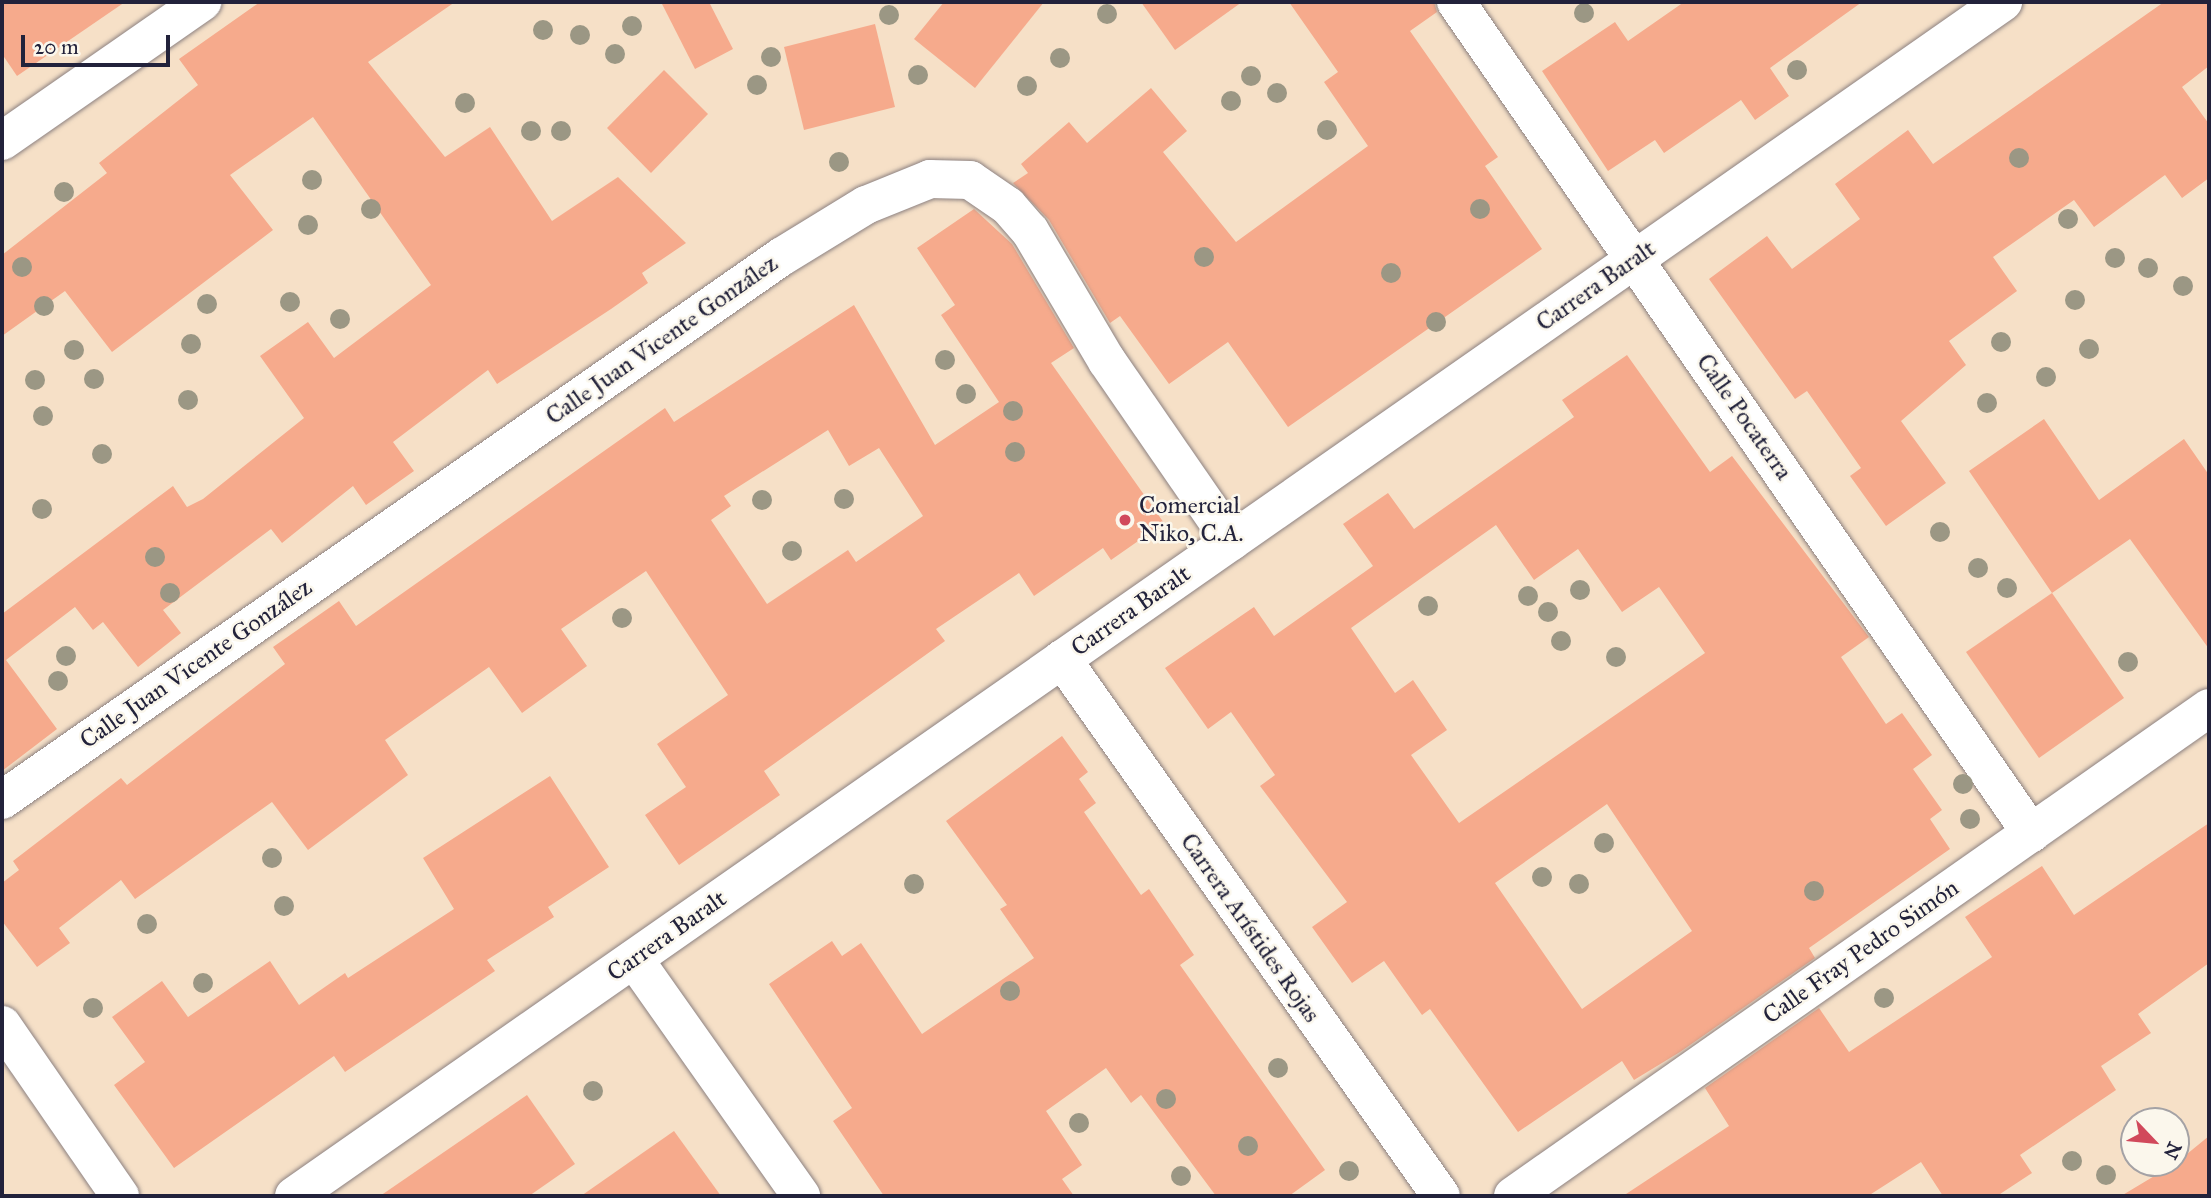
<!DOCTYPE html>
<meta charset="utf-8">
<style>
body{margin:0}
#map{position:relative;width:2211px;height:1198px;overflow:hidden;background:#f6e0c7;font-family:"IM FELL Great Primer",serif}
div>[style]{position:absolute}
.building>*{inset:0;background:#f6aa8c}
.roads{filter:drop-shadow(0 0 2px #8c8181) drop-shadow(0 0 2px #8c8181)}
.minor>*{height:38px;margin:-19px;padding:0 19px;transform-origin:19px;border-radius:19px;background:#fff}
.trees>*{width:20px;height:20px;margin:-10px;border-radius:50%;background:#9b9784}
.dots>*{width:19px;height:19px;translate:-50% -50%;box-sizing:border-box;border:4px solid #fbf7ec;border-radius:50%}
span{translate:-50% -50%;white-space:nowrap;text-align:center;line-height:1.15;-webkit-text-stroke:5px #fbf7ec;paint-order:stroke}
.street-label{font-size:24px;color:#22223b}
.poi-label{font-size:24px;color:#22223b}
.left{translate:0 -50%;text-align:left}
.frame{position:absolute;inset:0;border:4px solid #22223b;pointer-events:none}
.north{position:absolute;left:2120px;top:1107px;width:70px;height:70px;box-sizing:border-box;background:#fbf7ec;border:2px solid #a4a2a5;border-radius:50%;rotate:116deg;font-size:19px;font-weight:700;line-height:28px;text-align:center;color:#22223b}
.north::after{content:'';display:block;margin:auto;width:24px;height:32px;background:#d1495b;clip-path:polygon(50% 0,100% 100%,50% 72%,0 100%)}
.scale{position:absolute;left:21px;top:35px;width:149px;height:32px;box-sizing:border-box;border:4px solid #22223b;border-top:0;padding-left:9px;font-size:21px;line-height:24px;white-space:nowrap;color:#22223b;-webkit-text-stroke:5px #fbf7ec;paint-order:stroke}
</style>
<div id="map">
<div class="building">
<i style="clip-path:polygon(2px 2px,125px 2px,17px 76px,2px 54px)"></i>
<i style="clip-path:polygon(260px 2px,455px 2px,368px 62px,445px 157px,490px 127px,552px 221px,618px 177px,686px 243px,642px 273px,648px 283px,611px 309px,497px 384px,488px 370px,393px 442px,414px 471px,366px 505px,353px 486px,282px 543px,271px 529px,163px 610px,181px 633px,138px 667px,103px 622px,93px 630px,75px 607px,6px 660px,57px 729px,2px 771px,2px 614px,173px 486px,187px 507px,203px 499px,304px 418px,260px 356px,308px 322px,334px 358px,431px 285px,313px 117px,230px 175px,273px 230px,112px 352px,65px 291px,2px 336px,2px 255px,107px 173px,99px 163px,198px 85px,179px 59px)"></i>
<i style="clip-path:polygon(661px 2px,709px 2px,733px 49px,695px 69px)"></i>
<i style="clip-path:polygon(944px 2px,1044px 2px,975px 88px,914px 39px)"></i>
<i style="clip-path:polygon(1141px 2px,1242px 2px,1175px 50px)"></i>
<i style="clip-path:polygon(1289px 2px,1434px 2px,1437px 12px,1410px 31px,1498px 157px,1485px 166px,1542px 249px,1288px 427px,1228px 342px,1169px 384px,1120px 316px,1110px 323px,1049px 220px,1013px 183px,1028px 173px,1021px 164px,1069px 122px,1087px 143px,1151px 88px,1187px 131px,1163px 152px,1236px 242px,1368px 146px,1324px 82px,1338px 72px)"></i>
<i style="clip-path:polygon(1684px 2px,1862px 2px,1770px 68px,1789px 96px,1755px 120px,1741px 100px,1664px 153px,1655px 140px,1608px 171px,1542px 71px,1615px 22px,1628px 41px)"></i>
<i style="clip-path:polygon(2164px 2px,2209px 2px,2209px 66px,2182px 87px,2209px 124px,2209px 178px,2182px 198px,2165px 175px,2094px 227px,2074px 200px,1993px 257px,2017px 291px,1949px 341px,1966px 365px,1901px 421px,1946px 483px,1886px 526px,1850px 476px,1861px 468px,1807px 391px,1795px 399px,1709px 279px,1767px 236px,1792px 269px,1860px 219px,1835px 184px,1908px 130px,1933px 164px)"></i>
<i style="clip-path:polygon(875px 24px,895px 107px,804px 130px,784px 47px)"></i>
<i style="clip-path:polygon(664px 70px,708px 114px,651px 173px,607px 128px)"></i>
<i style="clip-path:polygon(evenodd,974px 209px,1012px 244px,1074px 348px,1051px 363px,1164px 523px,1111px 560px,1103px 548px,1034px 596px,1019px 573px,936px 629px,945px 641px,764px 771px,780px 795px,679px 865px,645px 815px,686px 787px,657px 744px,728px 695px,646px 571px,561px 629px,587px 666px,522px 713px,489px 667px,385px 740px,408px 775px,308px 850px,272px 802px,135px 899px,121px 880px,59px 928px,70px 943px,37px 967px,2px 921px,2px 883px,19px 870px,13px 861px,121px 778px,127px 785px,285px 664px,273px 647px,339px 601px,356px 626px,665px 408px,674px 422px,854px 305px,935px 445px,999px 402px,941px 315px,955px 305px,917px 248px,974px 209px,828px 430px,849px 466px,879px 448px,923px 516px,856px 562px,848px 550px,767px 604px,711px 520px,731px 506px,724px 496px,828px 430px)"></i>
<i style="clip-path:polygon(evenodd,1627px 355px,1710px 472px,1732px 456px,1869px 637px,1841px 657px,1886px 724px,1902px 713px,1932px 755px,1913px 769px,1942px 810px,1930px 819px,1950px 849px,1809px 948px,1815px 958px,1680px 1052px,1634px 1080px,1622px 1061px,1518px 1132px,1430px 1009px,1422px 1015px,1384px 961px,1352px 983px,1312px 927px,1347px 902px,1260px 786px,1275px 775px,1231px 712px,1208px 729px,1165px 668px,1254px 607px,1274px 636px,1373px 566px,1343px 524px,1388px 493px,1414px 529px,1574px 417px,1562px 400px,1627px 355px,1496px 525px,1534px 580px,1578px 549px,1622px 612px,1659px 587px,1705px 653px,1459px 823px,1411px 755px,1447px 730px,1413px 680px,1395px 693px,1351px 628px,1496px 525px,1627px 355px,1607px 804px,1692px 931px,1582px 1009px,1495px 883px,1607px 804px)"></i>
<i style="clip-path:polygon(2044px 419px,2099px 500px,2184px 439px,2209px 475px,2209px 649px,2130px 539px,2052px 593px,1969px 471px)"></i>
<i style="clip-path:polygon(2052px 593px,2124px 698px,2039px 758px,1966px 652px)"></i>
<i style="clip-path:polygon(1062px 736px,1088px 772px,1079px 779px,1096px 803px,1084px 812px,1141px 895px,1149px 889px,1194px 955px,1180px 965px,1325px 1170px,1289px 1196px,1216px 1196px,1141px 1095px,1131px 1103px,1106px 1068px,1046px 1111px,1082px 1165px,1062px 1179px,1074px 1196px,884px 1196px,833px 1121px,852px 1108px,769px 984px,832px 941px,842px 956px,861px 943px,922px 1034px,1034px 958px,1000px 909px,1007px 905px,946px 821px)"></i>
<i style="clip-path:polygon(550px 776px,609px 867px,548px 907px,554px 917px,487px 960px,495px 971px,345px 1072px,334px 1056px,174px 1168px,114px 1085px,145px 1062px,112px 1017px,162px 981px,188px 1017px,270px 961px,299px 1005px,345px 973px,348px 978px,454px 909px,423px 858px)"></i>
<i style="clip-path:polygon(2209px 823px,2209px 963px,2138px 1014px,2151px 1033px,2101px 1066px,2116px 1090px,2020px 1155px,2032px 1173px,1997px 1196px,1943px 1196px,1921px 1162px,1868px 1196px,1623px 1196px,1729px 1126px,1705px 1088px,1819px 1008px,1849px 1052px,1992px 957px,1965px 917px,2042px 866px,2074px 915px)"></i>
<i style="clip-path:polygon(527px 1095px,575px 1164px,529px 1196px,380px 1196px)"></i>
<i style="clip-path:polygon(674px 1131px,721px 1196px,581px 1196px)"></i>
<i style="clip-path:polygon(2209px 1136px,2209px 1196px,2121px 1196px,2176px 1163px)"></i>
</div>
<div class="roads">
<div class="minor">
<i style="left:1456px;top:2px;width:1011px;rotate:55.32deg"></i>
<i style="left:2px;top:141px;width:244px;rotate:-34.8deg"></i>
<i style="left:1062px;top:659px;width:657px;rotate:54.79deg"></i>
<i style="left:2px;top:800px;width:950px;rotate:-34.88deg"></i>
<i style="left:781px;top:257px;width:100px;rotate:-31.5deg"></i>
<i style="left:866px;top:205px;width:69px;rotate:-22.1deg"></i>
<i style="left:930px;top:179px;width:40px;rotate:1.4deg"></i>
<i style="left:970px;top:180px;width:46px;rotate:34.4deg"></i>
<i style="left:1008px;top:206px;width:33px;rotate:49deg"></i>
<i style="left:1030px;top:231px;width:151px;rotate:59.4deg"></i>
<i style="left:1107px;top:361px;width:219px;rotate:55.4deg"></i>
<i style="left:634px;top:959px;width:290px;rotate:54.8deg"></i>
<i style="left:2px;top:1025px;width:208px;rotate:55.4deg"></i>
<i style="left:294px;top:1196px;width:2085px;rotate:-34.94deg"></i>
<i style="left:1513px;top:1196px;width:850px;rotate:-35.04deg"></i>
</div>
</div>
<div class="trees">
<i style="left:1584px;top:13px"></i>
<i style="left:1107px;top:14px"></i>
<i style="left:889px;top:15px"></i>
<i style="left:632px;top:26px"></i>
<i style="left:543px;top:30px"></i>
<i style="left:580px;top:35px"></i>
<i style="left:615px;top:54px"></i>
<i style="left:771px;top:57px"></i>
<i style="left:1060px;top:58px"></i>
<i style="left:1797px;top:70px"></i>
<i style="left:918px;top:75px"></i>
<i style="left:1251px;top:76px"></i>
<i style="left:757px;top:85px"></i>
<i style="left:1027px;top:86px"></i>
<i style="left:1277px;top:93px"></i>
<i style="left:1231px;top:101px"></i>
<i style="left:465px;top:103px"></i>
<i style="left:1327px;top:130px"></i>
<i style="left:531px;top:131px"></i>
<i style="left:561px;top:131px"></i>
<i style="left:2019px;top:158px"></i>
<i style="left:839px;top:162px"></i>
<i style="left:312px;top:180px"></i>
<i style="left:64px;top:192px"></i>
<i style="left:371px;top:209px"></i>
<i style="left:1480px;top:209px"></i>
<i style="left:2068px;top:219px"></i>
<i style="left:308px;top:225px"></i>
<i style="left:1204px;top:257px"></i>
<i style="left:2115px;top:258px"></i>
<i style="left:22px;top:267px"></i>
<i style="left:2148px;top:268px"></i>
<i style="left:1391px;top:273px"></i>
<i style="left:2183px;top:286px"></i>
<i style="left:2075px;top:300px"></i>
<i style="left:290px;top:302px"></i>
<i style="left:207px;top:304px"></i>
<i style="left:44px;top:306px"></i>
<i style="left:340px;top:319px"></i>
<i style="left:1436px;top:322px"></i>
<i style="left:2001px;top:342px"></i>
<i style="left:191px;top:344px"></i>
<i style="left:2089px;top:349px"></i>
<i style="left:74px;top:350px"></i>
<i style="left:945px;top:360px"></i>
<i style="left:2046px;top:377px"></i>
<i style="left:94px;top:379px"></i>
<i style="left:35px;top:380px"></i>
<i style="left:966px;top:394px"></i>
<i style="left:188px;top:400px"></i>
<i style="left:1987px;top:403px"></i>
<i style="left:1013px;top:411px"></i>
<i style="left:43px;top:416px"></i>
<i style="left:1015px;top:452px"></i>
<i style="left:102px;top:454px"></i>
<i style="left:844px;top:499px"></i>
<i style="left:762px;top:500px"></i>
<i style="left:42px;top:509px"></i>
<i style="left:1940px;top:532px"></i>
<i style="left:792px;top:551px"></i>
<i style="left:155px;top:557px"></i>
<i style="left:1978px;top:568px"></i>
<i style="left:2007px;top:588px"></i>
<i style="left:1580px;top:590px"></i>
<i style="left:170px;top:593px"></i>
<i style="left:1528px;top:596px"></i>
<i style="left:1428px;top:606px"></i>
<i style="left:1548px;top:612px"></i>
<i style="left:622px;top:618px"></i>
<i style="left:1561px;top:641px"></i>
<i style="left:66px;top:656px"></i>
<i style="left:1616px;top:657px"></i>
<i style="left:2128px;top:662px"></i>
<i style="left:58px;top:681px"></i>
<i style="left:1963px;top:784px"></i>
<i style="left:1970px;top:819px"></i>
<i style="left:1604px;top:843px"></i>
<i style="left:272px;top:858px"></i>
<i style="left:1542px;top:877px"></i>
<i style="left:914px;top:884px"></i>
<i style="left:1579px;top:884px"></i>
<i style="left:1814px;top:891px"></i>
<i style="left:284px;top:906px"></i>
<i style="left:147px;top:924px"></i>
<i style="left:203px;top:983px"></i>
<i style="left:1010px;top:991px"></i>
<i style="left:1884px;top:998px"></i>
<i style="left:93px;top:1008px"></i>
<i style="left:1278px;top:1068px"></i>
<i style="left:593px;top:1091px"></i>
<i style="left:1166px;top:1099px"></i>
<i style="left:1079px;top:1123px"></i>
<i style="left:1248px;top:1146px"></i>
<i style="left:2072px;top:1161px"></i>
<i style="left:1349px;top:1171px"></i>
<i style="left:2106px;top:1175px"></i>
<i style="left:1181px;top:1176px"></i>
</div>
<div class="dots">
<i style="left:1125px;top:520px;background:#d1495b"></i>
</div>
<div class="street-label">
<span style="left:1596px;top:286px;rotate:-35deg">Carrera Baralt</span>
<span style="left:662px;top:340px;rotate:-35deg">Calle Juan Vicente González</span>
<span style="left:1744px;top:417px;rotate:55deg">Calle Pocaterra</span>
<span style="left:1131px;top:611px;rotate:-35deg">Carrera Baralt</span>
<span style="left:196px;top:664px;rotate:-35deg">Calle Juan Vicente González</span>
<span style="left:1250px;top:928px;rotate:55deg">Carrera Arístides Rojas</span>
<span style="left:667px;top:936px;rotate:-35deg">Carrera Baralt</span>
<span style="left:1861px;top:952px;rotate:-35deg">Calle Fray Pedro Simón</span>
</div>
<div class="poi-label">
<span class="left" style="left:1139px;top:520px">Comercial<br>Niko, C.A.</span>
</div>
<div class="frame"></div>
<div class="north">N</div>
<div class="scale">20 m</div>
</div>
